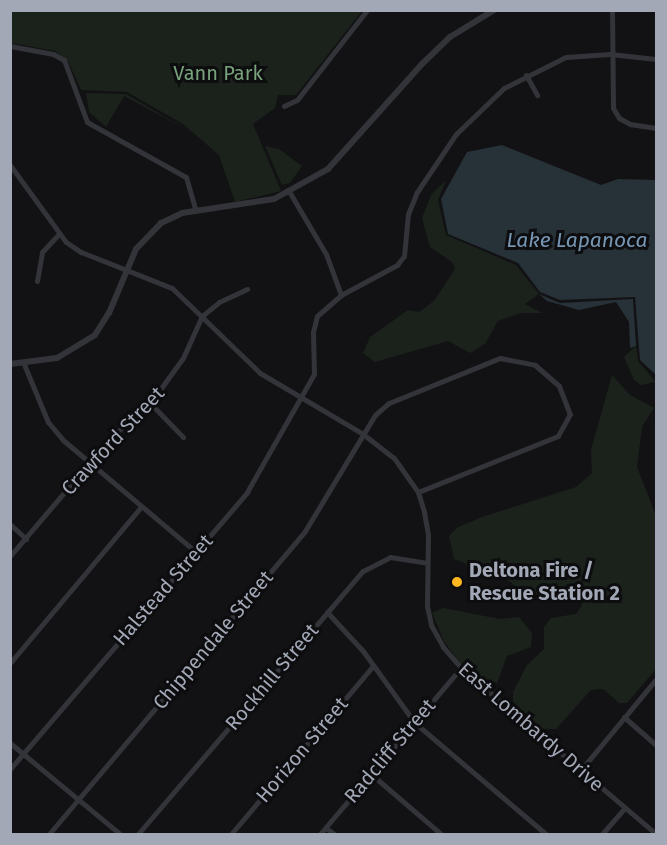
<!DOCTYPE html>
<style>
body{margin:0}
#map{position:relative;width:667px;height:845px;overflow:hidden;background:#121214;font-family:"Fira Sans",sans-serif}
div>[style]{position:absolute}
.green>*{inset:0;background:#1a221b}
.water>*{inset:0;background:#273138}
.minor>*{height:5px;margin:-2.5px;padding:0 2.5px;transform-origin:2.5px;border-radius:2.5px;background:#333439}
.tertiary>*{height:6px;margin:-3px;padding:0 3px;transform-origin:3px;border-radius:3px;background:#333439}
.dots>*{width:16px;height:16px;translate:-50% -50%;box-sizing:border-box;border:3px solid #0d0d0f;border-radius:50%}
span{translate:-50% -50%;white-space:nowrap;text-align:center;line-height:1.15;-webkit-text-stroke:6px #0d0d0f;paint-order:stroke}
.park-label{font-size:20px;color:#78a27b}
.street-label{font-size:20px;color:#a2a8b6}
.poi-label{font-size:20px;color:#a2a8b6;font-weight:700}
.left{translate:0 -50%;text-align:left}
.water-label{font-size:21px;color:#7696b4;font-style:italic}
.frame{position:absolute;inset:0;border:12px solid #a2a8b6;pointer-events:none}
</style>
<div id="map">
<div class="green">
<i style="clip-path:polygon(11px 11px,362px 11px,296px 95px,278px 95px,275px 108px,253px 124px,281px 191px,235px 202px,219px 155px,183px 124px,127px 92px,81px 90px,68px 61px,55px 51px,11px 43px)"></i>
<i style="clip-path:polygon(86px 93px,126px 94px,184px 128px,124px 96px,106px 127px,89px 112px)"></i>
<i style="clip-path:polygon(265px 146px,279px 149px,302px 166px,290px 183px,282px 185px)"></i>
<i style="clip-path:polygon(446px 180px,438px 200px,446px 235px,516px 265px,539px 294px,525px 304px,542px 313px,521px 313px,498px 321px,485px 344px,470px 353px,448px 341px,375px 362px,363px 353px,370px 337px,408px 310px,419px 312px,434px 301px,455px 269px,452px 262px,430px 247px,422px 218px,431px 195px)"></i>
<i style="clip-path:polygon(636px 346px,638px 361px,656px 382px,641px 385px,634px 380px,624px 357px)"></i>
<i style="clip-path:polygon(612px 375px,630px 395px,654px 408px,642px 427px,637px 467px,656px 516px,656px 669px,627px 703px,619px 703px,603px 689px,591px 690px,556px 729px,542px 729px,513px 702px,513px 692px,527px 665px,544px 649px,544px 627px,551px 618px,576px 614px,582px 605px,579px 593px,565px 586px,549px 587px,532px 597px,526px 595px,508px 580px,454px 559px,449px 536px,458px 527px,482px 517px,576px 487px,592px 473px,591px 450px)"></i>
<i style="clip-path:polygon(443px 608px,500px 619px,519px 617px,532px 633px,531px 647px,507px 656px,497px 683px,487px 687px,459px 662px,444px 641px,432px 613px)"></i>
</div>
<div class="water">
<i style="clip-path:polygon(502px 145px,601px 185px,618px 179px,656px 180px,656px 375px,640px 360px,635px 297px,560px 300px,540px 292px,518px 263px,448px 234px,441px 199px,467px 152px)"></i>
<i style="clip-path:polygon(539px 294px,560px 303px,633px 299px,636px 346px,630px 348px,629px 322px,616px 302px,579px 310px,547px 301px)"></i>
</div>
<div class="minor">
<i style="left:612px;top:10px;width:98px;rotate:89.4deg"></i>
<i style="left:613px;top:108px;width:12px;rotate:59deg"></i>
<i style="left:619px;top:118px;width:13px;rotate:29deg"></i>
<i style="left:630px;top:124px;width:26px;rotate:9deg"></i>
<i style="left:10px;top:46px;width:44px;rotate:10.5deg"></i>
<i style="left:53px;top:54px;width:13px;rotate:29deg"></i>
<i style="left:64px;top:60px;width:66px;rotate:69.6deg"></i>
<i style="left:87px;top:122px;width:113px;rotate:29.1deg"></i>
<i style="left:186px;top:177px;width:35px;rotate:74deg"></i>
<i style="left:526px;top:75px;width:23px;rotate:61deg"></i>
<i style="left:284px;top:106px;width:14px;rotate:-25deg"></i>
<i style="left:297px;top:100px;width:114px;rotate:-52.1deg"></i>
<i style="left:10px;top:165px;width:95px;rotate:54deg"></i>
<i style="left:66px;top:242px;width:18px;rotate:34deg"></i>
<i style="left:81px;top:252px;width:98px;rotate:21.6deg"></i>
<i style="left:172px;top:288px;width:122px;rotate:44deg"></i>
<i style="left:260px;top:373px;width:120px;rotate:30.6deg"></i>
<i style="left:363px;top:434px;width:39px;rotate:38deg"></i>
<i style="left:394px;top:458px;width:42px;rotate:54.8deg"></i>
<i style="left:418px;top:492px;width:21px;rotate:73deg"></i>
<i style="left:424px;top:512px;width:23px;rotate:80deg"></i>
<i style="left:428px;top:535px;width:71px;rotate:90.8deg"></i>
<i style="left:427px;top:606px;width:19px;rotate:78deg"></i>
<i style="left:431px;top:625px;width:25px;rotate:61deg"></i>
<i style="left:443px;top:647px;width:28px;rotate:49deg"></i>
<i style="left:461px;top:668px;width:256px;rotate:40.4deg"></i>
<i style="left:290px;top:193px;width:71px;rotate:59.5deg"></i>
<i style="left:326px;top:254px;width:44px;rotate:69.9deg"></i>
<i style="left:37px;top:281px;width:29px;rotate:-80deg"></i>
<i style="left:42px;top:252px;width:25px;rotate:-47deg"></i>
<i style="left:23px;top:362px;width:65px;rotate:67.4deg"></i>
<i style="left:48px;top:422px;width:23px;rotate:50deg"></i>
<i style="left:63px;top:440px;width:174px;rotate:40.1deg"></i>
<i style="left:149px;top:402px;width:49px;rotate:45.8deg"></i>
<i style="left:10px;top:524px;width:22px;rotate:43deg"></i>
<i style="left:10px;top:556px;width:150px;rotate:-49.6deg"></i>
<i style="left:107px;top:442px;width:73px;rotate:-44.4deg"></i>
<i style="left:159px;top:391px;width:41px;rotate:-54deg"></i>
<i style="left:183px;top:358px;width:46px;rotate:-65.7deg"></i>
<i style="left:202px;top:316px;width:22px;rotate:-39deg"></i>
<i style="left:219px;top:302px;width:31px;rotate:-25deg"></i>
<i style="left:327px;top:612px;width:53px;rotate:47.3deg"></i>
<i style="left:363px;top:651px;width:89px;rotate:54.2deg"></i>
<i style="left:415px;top:723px;width:172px;rotate:40.3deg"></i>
<i style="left:10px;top:663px;width:204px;rotate:-50deg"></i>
<i style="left:624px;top:717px;width:43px;rotate:41.2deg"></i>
<i style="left:10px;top:743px;width:143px;rotate:39.6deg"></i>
<i style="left:10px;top:769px;width:365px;rotate:-49.4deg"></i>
<i style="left:247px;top:492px;width:136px;rotate:-60.4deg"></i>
<i style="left:314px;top:374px;width:42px;rotate:-91.4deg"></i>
<i style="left:313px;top:332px;width:16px;rotate:-76deg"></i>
<i style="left:317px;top:316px;width:32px;rotate:-41deg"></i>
<i style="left:341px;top:295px;width:64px;rotate:-28.2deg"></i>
<i style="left:397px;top:265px;width:11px;rotate:-52deg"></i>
<i style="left:404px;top:256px;width:42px;rotate:-84.6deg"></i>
<i style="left:408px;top:214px;width:24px;rotate:-68deg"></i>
<i style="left:417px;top:192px;width:70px;rotate:-56.1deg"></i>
<i style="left:456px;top:134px;width:66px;rotate:-43.8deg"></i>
<i style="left:504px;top:88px;width:69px;rotate:-26.6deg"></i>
<i style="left:566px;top:57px;width:44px;rotate:-3.9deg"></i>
<i style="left:610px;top:54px;width:46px;rotate:6.2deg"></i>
<i style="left:580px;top:771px;width:119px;rotate:-50.4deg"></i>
<i style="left:371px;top:774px;width:92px;rotate:40.6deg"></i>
<i style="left:326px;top:828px;width:10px;rotate:37deg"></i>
<i style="left:49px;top:834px;width:397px;rotate:-49.8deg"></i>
<i style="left:305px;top:531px;width:135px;rotate:-58.9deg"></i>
<i style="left:375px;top:415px;width:18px;rotate:-41deg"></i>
<i style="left:389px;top:403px;width:120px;rotate:-22.1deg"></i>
<i style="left:500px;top:358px;width:36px;rotate:11deg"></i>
<i style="left:535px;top:365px;width:32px;rotate:41deg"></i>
<i style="left:559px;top:386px;width:30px;rotate:69deg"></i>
<i style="left:570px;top:414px;width:25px;rotate:119deg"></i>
<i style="left:558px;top:436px;width:151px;rotate:158.2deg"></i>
<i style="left:138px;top:834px;width:346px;rotate:-49.5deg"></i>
<i style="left:363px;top:571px;width:30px;rotate:-27deg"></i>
<i style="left:390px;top:557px;width:36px;rotate:9deg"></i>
<i style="left:231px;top:834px;width:220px;rotate:-49.8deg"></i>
<i style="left:320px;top:834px;width:218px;rotate:-49.7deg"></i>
<i style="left:602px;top:834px;width:35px;rotate:-49deg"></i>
</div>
<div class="tertiary">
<i style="left:10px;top:364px;width:47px;rotate:-7.3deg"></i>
<i style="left:57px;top:358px;width:44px;rotate:-31.2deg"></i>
<i style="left:95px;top:335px;width:26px;rotate:-58deg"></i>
<i style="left:109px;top:313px;width:69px;rotate:-67.1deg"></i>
<i style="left:136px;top:249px;width:36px;rotate:-46deg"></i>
<i style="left:161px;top:223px;width:23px;rotate:-25deg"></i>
<i style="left:182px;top:213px;width:93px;rotate:-8.7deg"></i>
<i style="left:274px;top:199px;width:62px;rotate:-29.1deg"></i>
<i style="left:328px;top:169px;width:140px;rotate:-48.2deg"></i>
<i style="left:421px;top:65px;width:40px;rotate:-44deg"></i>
<i style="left:450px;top:37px;width:52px;rotate:-31.5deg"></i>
</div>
<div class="dots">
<i style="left:457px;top:582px;background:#ffb71f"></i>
</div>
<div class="park-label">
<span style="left:218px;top:73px">Vann Park</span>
</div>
<div class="street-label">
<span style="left:113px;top:441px;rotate:-47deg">Crawford Street</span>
<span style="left:163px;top:590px;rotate:-49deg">Halstead Street</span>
<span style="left:213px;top:640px;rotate:-50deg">Chippendale Street</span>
<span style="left:272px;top:677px;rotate:-50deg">Rockhill Street</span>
<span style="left:531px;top:727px;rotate:41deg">East Lombardy Drive</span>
<span style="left:302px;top:750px;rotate:-50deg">Horizon Street</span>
<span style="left:390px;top:751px;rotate:-50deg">Radcliff Street</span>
</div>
<div class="poi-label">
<span class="left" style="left:469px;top:582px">Deltona Fire /<br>Rescue Station 2</span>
</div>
<div class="water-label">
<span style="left:577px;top:240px">Lake Lapanoca</span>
</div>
<div class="frame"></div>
</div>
